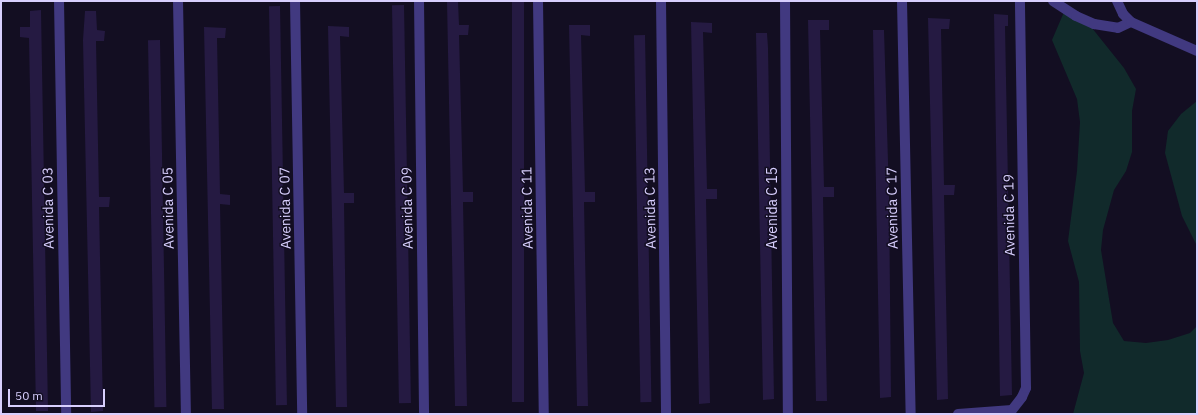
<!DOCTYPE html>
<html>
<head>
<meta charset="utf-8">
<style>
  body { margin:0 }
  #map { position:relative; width:1198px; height:415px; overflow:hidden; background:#130e22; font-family:"IBM Plex Sans",sans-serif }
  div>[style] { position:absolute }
  .green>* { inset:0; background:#112a2b }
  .building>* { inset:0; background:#251a42; transform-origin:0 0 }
  .minor>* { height:10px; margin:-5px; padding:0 5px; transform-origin:5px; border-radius:5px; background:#413980 }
  .tertiary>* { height:10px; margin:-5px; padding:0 5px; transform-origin:5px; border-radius:5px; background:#413980 }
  span { translate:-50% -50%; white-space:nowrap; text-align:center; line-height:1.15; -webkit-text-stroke:3px #130e22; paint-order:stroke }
  .street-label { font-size:14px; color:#d8cffe }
  .frame { position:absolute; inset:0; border:2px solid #d8cffe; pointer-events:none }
  .scale { position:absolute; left:8px; top:389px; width:97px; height:18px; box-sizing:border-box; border:2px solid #d8cffe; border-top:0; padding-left:5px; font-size:12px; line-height:14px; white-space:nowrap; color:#d8cffe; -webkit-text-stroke:3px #130e22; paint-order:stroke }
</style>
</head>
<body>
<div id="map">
  <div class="green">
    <div style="clip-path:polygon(1064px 12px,1084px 18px,1124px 68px,1136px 89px,1132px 111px,1132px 152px,1126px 171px,1114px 190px,1103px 230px,1101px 250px,1113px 323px,1124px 341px,1146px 343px,1168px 340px,1190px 333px,1197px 326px,1197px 414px,1073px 414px,1084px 373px,1080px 351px,1079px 282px,1068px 241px,1077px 171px,1080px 122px,1077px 99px,1052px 40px)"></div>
    <div style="clip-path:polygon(1197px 101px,1197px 246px,1182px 216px,1165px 153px,1168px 131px,1181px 114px)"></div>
  </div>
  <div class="building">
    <div style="clip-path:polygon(447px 1px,458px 1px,459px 25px,469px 25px,468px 35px,459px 35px,463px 192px,473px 192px,473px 202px,463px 202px,467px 406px,455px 406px)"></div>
    <div style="left:512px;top:1px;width:12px;height:401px"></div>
    <div style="left:404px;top:5px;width:398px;height:12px;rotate:89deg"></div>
    <div style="left:280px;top:6px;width:399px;height:11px;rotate:89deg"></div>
    <div style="clip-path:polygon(41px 10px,48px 411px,36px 411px,29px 38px,20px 37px,20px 27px,30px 27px,30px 11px)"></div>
    <div style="clip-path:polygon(85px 11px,96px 11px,97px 30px,105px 31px,104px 41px,96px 41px,99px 197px,110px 197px,109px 207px,99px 207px,103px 411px,91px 412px,83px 40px)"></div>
    <div style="clip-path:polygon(994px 14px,1008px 15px,1008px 26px,1005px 26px,1012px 395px,1000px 396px)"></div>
    <div style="clip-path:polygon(928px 18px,950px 19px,949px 29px,941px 29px,944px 185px,955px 185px,954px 195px,944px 195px,948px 399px,937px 400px)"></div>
    <div style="clip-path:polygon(808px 20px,829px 20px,829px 30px,820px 30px,824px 187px,834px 187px,834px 197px,823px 197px,827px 401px,816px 401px)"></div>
    <div style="clip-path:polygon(691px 22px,712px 23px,712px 33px,703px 32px,707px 189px,717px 189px,717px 199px,706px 199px,710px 403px,699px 404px)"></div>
    <div style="clip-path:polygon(569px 25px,590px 25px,590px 36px,581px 35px,585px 192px,595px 192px,595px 202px,584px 202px,588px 406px,577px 406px)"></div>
    <div style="clip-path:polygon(328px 26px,349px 27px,349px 37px,340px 36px,344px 193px,354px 193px,354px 203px,344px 203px,347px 407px,336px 407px)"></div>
    <div style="clip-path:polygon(204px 27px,226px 28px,225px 38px,217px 38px,220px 194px,230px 195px,230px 205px,220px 204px,224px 409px,212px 409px)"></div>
    <div style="clip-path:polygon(873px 30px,884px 30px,889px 195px,891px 397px,880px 398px)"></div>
    <div style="clip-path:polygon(756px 33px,767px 33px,768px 48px,774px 399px,763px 400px)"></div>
    <div style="left:645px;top:35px;width:367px;height:11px;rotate:89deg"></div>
    <div style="left:160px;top:40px;width:367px;height:12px;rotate:89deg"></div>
  </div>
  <div class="minor">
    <div style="left:59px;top:1px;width:413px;rotate:89deg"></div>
    <div style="left:178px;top:1px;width:413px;rotate:88.9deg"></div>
    <div style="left:295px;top:1px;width:413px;rotate:89deg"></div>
    <div style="left:419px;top:1px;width:413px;rotate:89.3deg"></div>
    <div style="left:661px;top:1px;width:413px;rotate:89.3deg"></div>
    <div style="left:785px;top:1px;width:413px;rotate:89.6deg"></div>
    <div style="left:902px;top:1px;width:413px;rotate:88.8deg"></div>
    <div style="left:1053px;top:1px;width:27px;rotate:33deg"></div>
    <div style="left:1076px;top:16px;width:20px;rotate:24deg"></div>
    <div style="left:1094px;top:24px;width:24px;rotate:9deg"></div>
    <div style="left:1118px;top:28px;width:14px;rotate:-25deg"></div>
    <div style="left:1117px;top:1px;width:14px;rotate:65deg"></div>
    <div style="left:1123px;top:14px;width:11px;rotate:45deg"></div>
    <div style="left:1131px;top:22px;width:72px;rotate:23.7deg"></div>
    <div style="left:958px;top:414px;width:54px;rotate:-4.2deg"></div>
    <div style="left:1012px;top:410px;width:16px;rotate:-52deg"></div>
    <div style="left:1022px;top:397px;width:10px;rotate:-66deg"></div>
    <div style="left:1026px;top:388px;width:387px;rotate:-90.9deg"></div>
  </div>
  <div class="tertiary">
    <div style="left:538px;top:1px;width:413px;rotate:89.2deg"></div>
  </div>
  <div class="street-label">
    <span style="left:48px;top:208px;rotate:-91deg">Avenida C 03</span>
    <span style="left:168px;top:208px;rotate:-91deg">Avenida C 05</span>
    <span style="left:285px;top:208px;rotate:-91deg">Avenida C 07</span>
    <span style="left:407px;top:208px;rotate:-91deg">Avenida C 09</span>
    <span style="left:527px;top:208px;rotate:-91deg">Avenida C 11</span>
    <span style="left:650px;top:208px;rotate:-91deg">Avenida C 13</span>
    <span style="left:772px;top:208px;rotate:-90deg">Avenida C 15</span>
    <span style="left:892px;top:208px;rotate:-91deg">Avenida C 17</span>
    <span style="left:1009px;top:215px;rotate:-91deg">Avenida C 19</span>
  </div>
  <div class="frame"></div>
  <div class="scale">50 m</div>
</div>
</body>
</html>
